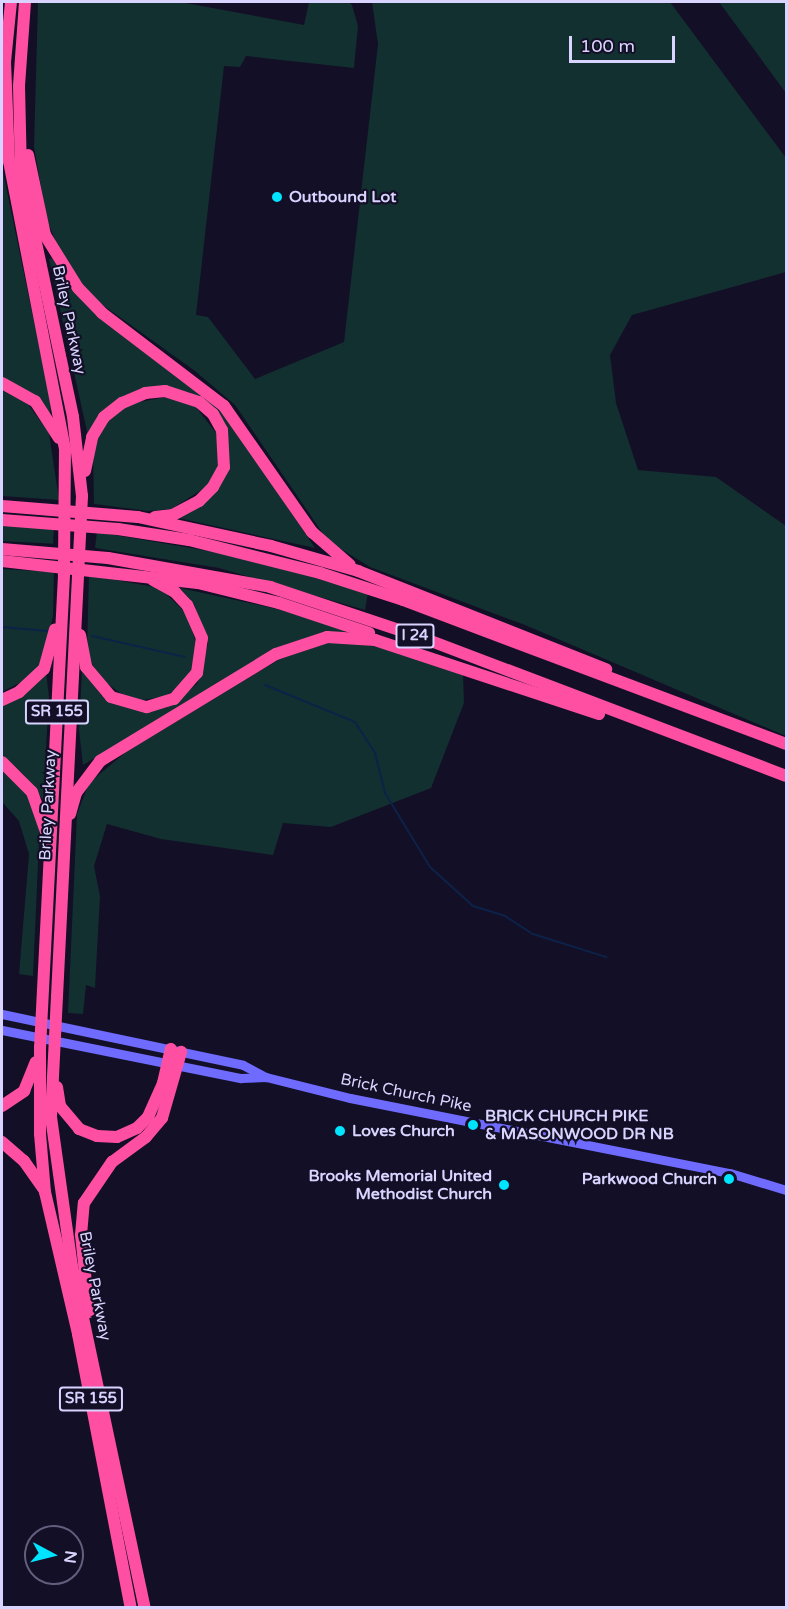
<!DOCTYPE html>
<html>
<head>
<meta charset="utf-8">
<style>
  body { margin:0 }
  #map { position:relative; width:788px; height:1609px; overflow:hidden; background:#130f26; font-family:"Varela Round",sans-serif }
  div>[style] { position:absolute }
  .green>* { inset:0; background:#12302f; transform-origin:0 0 }
  .stream>* { height:2px; margin:-1px; padding:0 1px; transform-origin:1px; border-radius:1px; background:#0c2248 }
  .secondary>* { height:9px; margin:-4.5px; padding:0 4.5px; transform-origin:4.5px; border-radius:4.5px; background:#6f6bff }
  .highway>* { height:12px; margin:-6px; padding:0 6px; transform-origin:6px; border-radius:6px; background:#ff4fa3 }
  .dots>* { width:16px; height:16px; translate:-50% -50%; box-sizing:border-box; border:3px solid #130f26; border-radius:50% }
  span { translate:-50% -50%; white-space:nowrap; text-align:center; line-height:1.15; -webkit-text-stroke:4.5px #130f26; paint-order:stroke }
  .shield-label span { padding:2px 4px; background:#130f26; border:2px solid; border-radius:4px; -webkit-text-stroke-width:0 }
  .shield-label { font-size:15px; color:#d9d4ff; font-weight:700 }
  .poi-label { font-size:16px; color:#d9d4ff; font-weight:700 }
  .left { translate:0 -50%; text-align:left }
  .right { translate:-100% -50%; text-align:right }
  .street-label { font-size:16px; color:#d9d4ff }
  .frame { position:absolute; inset:0; border:3px solid #d9d4ff; pointer-events:none }
  .north { position:absolute; left:24px; top:1525px; width:60px; height:60px; box-sizing:border-box; background:#130f26; border:2px solid #625e7d; border-radius:50%; rotate:97deg; font-size:16px; font-weight:700; line-height:24px; text-align:center; color:#d9d4ff }
  .north::after { content:''; display:block; margin:auto; width:21px; height:27px; background:#00e5ff; clip-path:polygon(50% 0,100% 100%,50% 72%,0 100%) }
  .scale { position:absolute; left:569px; top:36px; width:106px; height:27px; box-sizing:border-box; border:3px solid #d9d4ff; border-top:0; padding-left:8px; font-size:18px; line-height:21px; white-space:nowrap; color:#d9d4ff; -webkit-text-stroke:4px #130f26; paint-order:stroke }
</style>
</head>
<body>
<div id="map">
  <div class="green">
    <div style="clip-path:polygon(38px 2px,180px 2px,304px 25px,309px 2px,349px 2px,352px 5px,358px 26px,354px 68px,246px 56px,240px 67px,224px 66px,196px 315px,208px 317px,255px 379px,344px 342px,378px 44px,372px 2px,670px 2px,786px 158px,786px 272px,632px 315px,610px 355px,616px 403px,638px 470px,716px 477px,786px 526px,786px 736px,525px 625px,370px 567px,328px 541px,235px 405px,195px 371px,100px 303px,77px 278px,58px 247px,47px 220px,34px 147px)"></div>
    <div style="clip-path:polygon(719px 2px,786px 2px,786px 93px)"></div>
    <div style="clip-path:polygon(2px 167px,51px 404px,50px 413px,32px 393px,2px 379px)"></div>
    <div style="clip-path:polygon(52px 258px,81px 298px,224px 412px,315px 548px,178px 518px,197px 508px,229px 459px,226px 430px,202px 399px,189px 392px,145px 389px,88px 436px,49px 259px)"></div>
    <div style="clip-path:polygon(2px 390px,28px 404px,49px 433px,59px 500px,2px 496px)"></div>
    <div style="clip-path:polygon(166px 397px,196px 407px,216px 433px,220px 449px,217px 470px,208px 486px,171px 509px,148px 511px,94px 504px,93px 455px,102px 426px,128px 404px)"></div>
    <div style="left:2px;top:525px;width:52px;height:16px;rotate:3deg"></div>
    <div style="clip-path:polygon(97px 532px,238px 556px,368px 593px,365px 610px,219px 568px,95px 548px)"></div>
    <div style="clip-path:polygon(2px 569px,54px 572px,53px 615px,44px 660px,31px 677px,2px 692px)"></div>
    <div style="clip-path:polygon(89px 575px,160px 588px,186px 613px,196px 642px,194px 667px,176px 690px,162px 697px,142px 700px,127px 698px,105px 682px,89px 660px,87px 650px)"></div>
    <div style="clip-path:polygon(180px 588px,277px 609px,352px 631px,315px 635px,280px 647px,83px 765px,79px 730px,82px 670px,102px 696px,135px 710px,166px 708px,197px 684px,208px 644px,194px 604px)"></div>
    <div style="clip-path:polygon(333px 641px,380px 647px,463px 674px,464px 703px,431px 788px,331px 827px,283px 823px,273px 855px,161px 839px,107px 824px,94px 866px,100px 896px,95px 988px,86px 985px,83px 1014px,68px 1013px,77px 814px,89px 783px,126px 752px,280px 659px)"></div>
    <div style="clip-path:polygon(46px 672px,49px 697px,43px 800px,24px 775px,2px 754px,2px 704px)"></div>
    <div style="clip-path:polygon(2px 765px,27px 790px,40px 819px,33px 976px,19px 974px,29px 854px,19px 821px,2px 802px)"></div>
  </div>
  <div class="stream">
    <div style="left:2px;top:627px;width:45px;rotate:5.1deg"></div>
    <div style="left:92px;top:636px;width:95px;rotate:12.7deg"></div>
    <div style="left:265px;top:685px;width:97px;rotate:22.3deg"></div>
    <div style="left:355px;top:722px;width:37px;rotate:57deg"></div>
    <div style="left:375px;top:753px;width:41px;rotate:76deg"></div>
    <div style="left:385px;top:793px;width:87px;rotate:58.7deg"></div>
    <div style="left:430px;top:867px;width:58px;rotate:42.2deg"></div>
    <div style="left:473px;top:906px;width:34px;rotate:17deg"></div>
    <div style="left:505px;top:916px;width:33px;rotate:33deg"></div>
    <div style="left:533px;top:934px;width:77px;rotate:17.5deg"></div>
  </div>
  <div class="secondary">
    <div style="left:2px;top:1014px;width:246px;rotate:11.9deg"></div>
    <div style="left:243px;top:1065px;width:26px;rotate:28deg"></div>
    <div style="left:266px;top:1077px;width:87px;rotate:14deg"></div>
    <div style="left:350px;top:1098px;width:387px;rotate:11.2deg"></div>
    <div style="left:730px;top:1173px;width:59px;rotate:16.9deg"></div>
    <div style="left:2px;top:1030px;width:244px;rotate:11.4deg"></div>
    <div style="left:241px;top:1078px;width:25px;rotate:-2deg"></div>
  </div>
  <div class="highway">
    <div style="left:11px;top:2px;width:60px;rotate:95.7deg"></div>
    <div style="left:5px;top:62px;width:99px;rotate:87.7deg"></div>
    <div style="left:9px;top:161px;width:293px;rotate:79deg"></div>
    <div style="left:65px;top:449px;width:126px;rotate:90.5deg"></div>
    <div style="left:64px;top:575px;width:473px;rotate:92.9deg"></div>
    <div style="left:40px;top:1047px;width:87px;rotate:90deg"></div>
    <div style="left:40px;top:1134px;width:58px;rotate:85.1deg"></div>
    <div style="left:45px;top:1192px;width:146px;rotate:76.9deg"></div>
    <div style="left:78px;top:1334px;width:279px;rotate:79.1deg"></div>
    <div style="left:25px;top:2px;width:84px;rotate:94.1deg"></div>
    <div style="left:19px;top:86px;width:86px;rotate:88.7deg"></div>
    <div style="left:21px;top:172px;width:250px;rotate:78deg"></div>
    <div style="left:73px;top:417px;width:80px;rotate:83.5deg"></div>
    <div style="left:82px;top:496px;width:622px;rotate:92.86deg"></div>
    <div style="left:51px;top:1117px;width:150px;rotate:82deg"></div>
    <div style="left:72px;top:1266px;width:350px;rotate:78deg"></div>
    <div style="left:28px;top:155px;width:82px;rotate:78deg"></div>
    <div style="left:45px;top:235px;width:62px;rotate:58.1deg"></div>
    <div style="left:78px;top:288px;width:35px;rotate:46deg"></div>
    <div style="left:102px;top:313px;width:153px;rotate:37.3deg"></div>
    <div style="left:224px;top:406px;width:154px;rotate:55.1deg"></div>
    <div style="left:312px;top:532px;width:50px;rotate:41deg"></div>
    <div style="left:2px;top:383px;width:38px;rotate:29deg"></div>
    <div style="left:35px;top:401px;width:44px;rotate:57deg"></div>
    <div style="left:85px;top:471px;width:35px;rotate:-78deg"></div>
    <div style="left:92px;top:437px;width:23px;rotate:-59deg"></div>
    <div style="left:104px;top:417px;width:23px;rotate:-38deg"></div>
    <div style="left:122px;top:403px;width:25px;rotate:-23deg"></div>
    <div style="left:145px;top:393px;width:20px;rotate:-6deg"></div>
    <div style="left:165px;top:391px;width:36px;rotate:18deg"></div>
    <div style="left:199px;top:402px;width:18px;rotate:41deg"></div>
    <div style="left:213px;top:414px;width:18px;rotate:61deg"></div>
    <div style="left:222px;top:430px;width:37px;rotate:87deg"></div>
    <div style="left:224px;top:467px;width:23px;rotate:119deg"></div>
    <div style="left:213px;top:487px;width:20px;rotate:135deg"></div>
    <div style="left:199px;top:501px;width:30px;rotate:152deg"></div>
    <div style="left:173px;top:515px;width:18px;rotate:174deg"></div>
    <div style="left:2px;top:506px;width:136px;rotate:4.6deg"></div>
    <div style="left:138px;top:517px;width:136px;rotate:12.3deg"></div>
    <div style="left:271px;top:546px;width:91px;rotate:16deg"></div>
    <div style="left:358px;top:571px;width:267px;rotate:21.6deg"></div>
    <div style="left:2px;top:520px;width:116px;rotate:4.4deg"></div>
    <div style="left:118px;top:529px;width:72px;rotate:8.8deg"></div>
    <div style="left:189px;top:540px;width:135px;rotate:14.1deg"></div>
    <div style="left:320px;top:573px;width:87px;rotate:18deg"></div>
    <div style="left:403px;top:600px;width:409px;rotate:20.6deg"></div>
    <div style="left:2px;top:549px;width:106px;rotate:4.9deg"></div>
    <div style="left:108px;top:558px;width:165px;rotate:10.1deg"></div>
    <div style="left:270px;top:587px;width:161px;rotate:18.4deg"></div>
    <div style="left:423px;top:638px;width:388px;rotate:20.8deg"></div>
    <div style="left:2px;top:561px;width:197px;rotate:6.4deg"></div>
    <div style="left:198px;top:583px;width:83px;rotate:13.9deg"></div>
    <div style="left:279px;top:603px;width:95px;rotate:18.4deg"></div>
    <div style="left:80px;top:635px;width:33px;rotate:79deg"></div>
    <div style="left:86px;top:667px;width:39px;rotate:50deg"></div>
    <div style="left:111px;top:697px;width:37px;rotate:16deg"></div>
    <div style="left:147px;top:707px;width:28px;rotate:-17deg"></div>
    <div style="left:174px;top:699px;width:35px;rotate:-49deg"></div>
    <div style="left:197px;top:673px;width:35px;rotate:-82deg"></div>
    <div style="left:202px;top:638px;width:36px;rotate:-114deg"></div>
    <div style="left:187px;top:605px;width:18px;rotate:-133deg"></div>
    <div style="left:175px;top:592px;width:25px;rotate:-151deg"></div>
    <div style="left:2px;top:700px;width:19px;rotate:-25deg"></div>
    <div style="left:19px;top:692px;width:34px;rotate:-43deg"></div>
    <div style="left:44px;top:669px;width:41px;rotate:-74.6deg"></div>
    <div style="left:2px;top:762px;width:42px;rotate:45deg"></div>
    <div style="left:32px;top:792px;width:42px;rotate:70.7deg"></div>
    <div style="left:70px;top:814px;width:22px;rotate:-74deg"></div>
    <div style="left:76px;top:793px;width:40px;rotate:-53deg"></div>
    <div style="left:100px;top:761px;width:206px;rotate:-31.3deg"></div>
    <div style="left:276px;top:654px;width:54px;rotate:-18.4deg"></div>
    <div style="left:327px;top:637px;width:48px;rotate:3.6deg"></div>
    <div style="left:375px;top:640px;width:236px;rotate:18.3deg"></div>
    <div style="left:57px;top:1087px;width:19px;rotate:81deg"></div>
    <div style="left:60px;top:1106px;width:30px;rotate:50deg"></div>
    <div style="left:79px;top:1129px;width:19px;rotate:21deg"></div>
    <div style="left:97px;top:1136px;width:20px;rotate:3deg"></div>
    <div style="left:117px;top:1137px;width:22px;rotate:-24deg"></div>
    <div style="left:137px;top:1128px;width:16px;rotate:-45deg"></div>
    <div style="left:148px;top:1117px;width:37px;rotate:-66deg"></div>
    <div style="left:163px;top:1083px;width:35px;rotate:-77deg"></div>
    <div style="left:2px;top:1106px;width:27px;rotate:-34deg"></div>
    <div style="left:24px;top:1091px;width:31px;rotate:-68deg"></div>
    <div style="left:2px;top:1142px;width:29px;rotate:41deg"></div>
    <div style="left:24px;top:1161px;width:35px;rotate:55deg"></div>
    <div style="left:89px;top:1312px;width:77px;rotate:-95.9deg"></div>
    <div style="left:81px;top:1235px;width:32px;rotate:-85deg"></div>
    <div style="left:84px;top:1203px;width:50px;rotate:-55.7deg"></div>
    <div style="left:112px;top:1162px;width:42px;rotate:-36.3deg"></div>
    <div style="left:146px;top:1137px;width:25px;rotate:-50deg"></div>
    <div style="left:162px;top:1118px;width:69px;rotate:-73.9deg"></div>
  </div>
  <div class="dots">
    <div style="left:277px;top:197px;background:#00e5ff"></div>
    <div style="left:473px;top:1125px;background:#00e5ff"></div>
    <div style="left:340px;top:1131px;background:#00e5ff"></div>
    <div style="left:729px;top:1179px;background:#00e5ff"></div>
    <div style="left:504px;top:1185px;background:#00e5ff"></div>
  </div>
  <div class="shield-label">
    <span style="left:415px;top:636px">I 24</span>
    <span style="left:57px;top:712px">SR 155</span>
    <span style="left:91px;top:1399px">SR 155</span>
  </div>
  <div class="poi-label">
    <span class="left" style="left:289px;top:197px">Outbound Lot</span>
    <span class="left" style="left:485px;top:1125px">BRICK CHURCH PIKE<br>&amp; MASONWOOD DR NB</span>
    <span class="left" style="left:352px;top:1131px">Loves Church</span>
    <span class="right" style="left:492px;top:1185px">Brooks Memorial United<br>Methodist Church</span>
    <span class="right" style="left:717px;top:1179px">Parkwood Church</span>
  </div>
  <div class="street-label">
    <span style="left:69px;top:320px;rotate:78deg">Briley Parkway</span>
    <span style="left:48px;top:805px;rotate:-87deg">Briley Parkway</span>
    <span style="left:406px;top:1093px;rotate:12deg">Brick Church Pike</span>
    <span style="left:95px;top:1286px;rotate:79deg">Briley Parkway</span>
  </div>
  <div class="frame"></div>
  <div class="north">N</div>
  <div class="scale">100 m</div>
</div>
</body>
</html>
